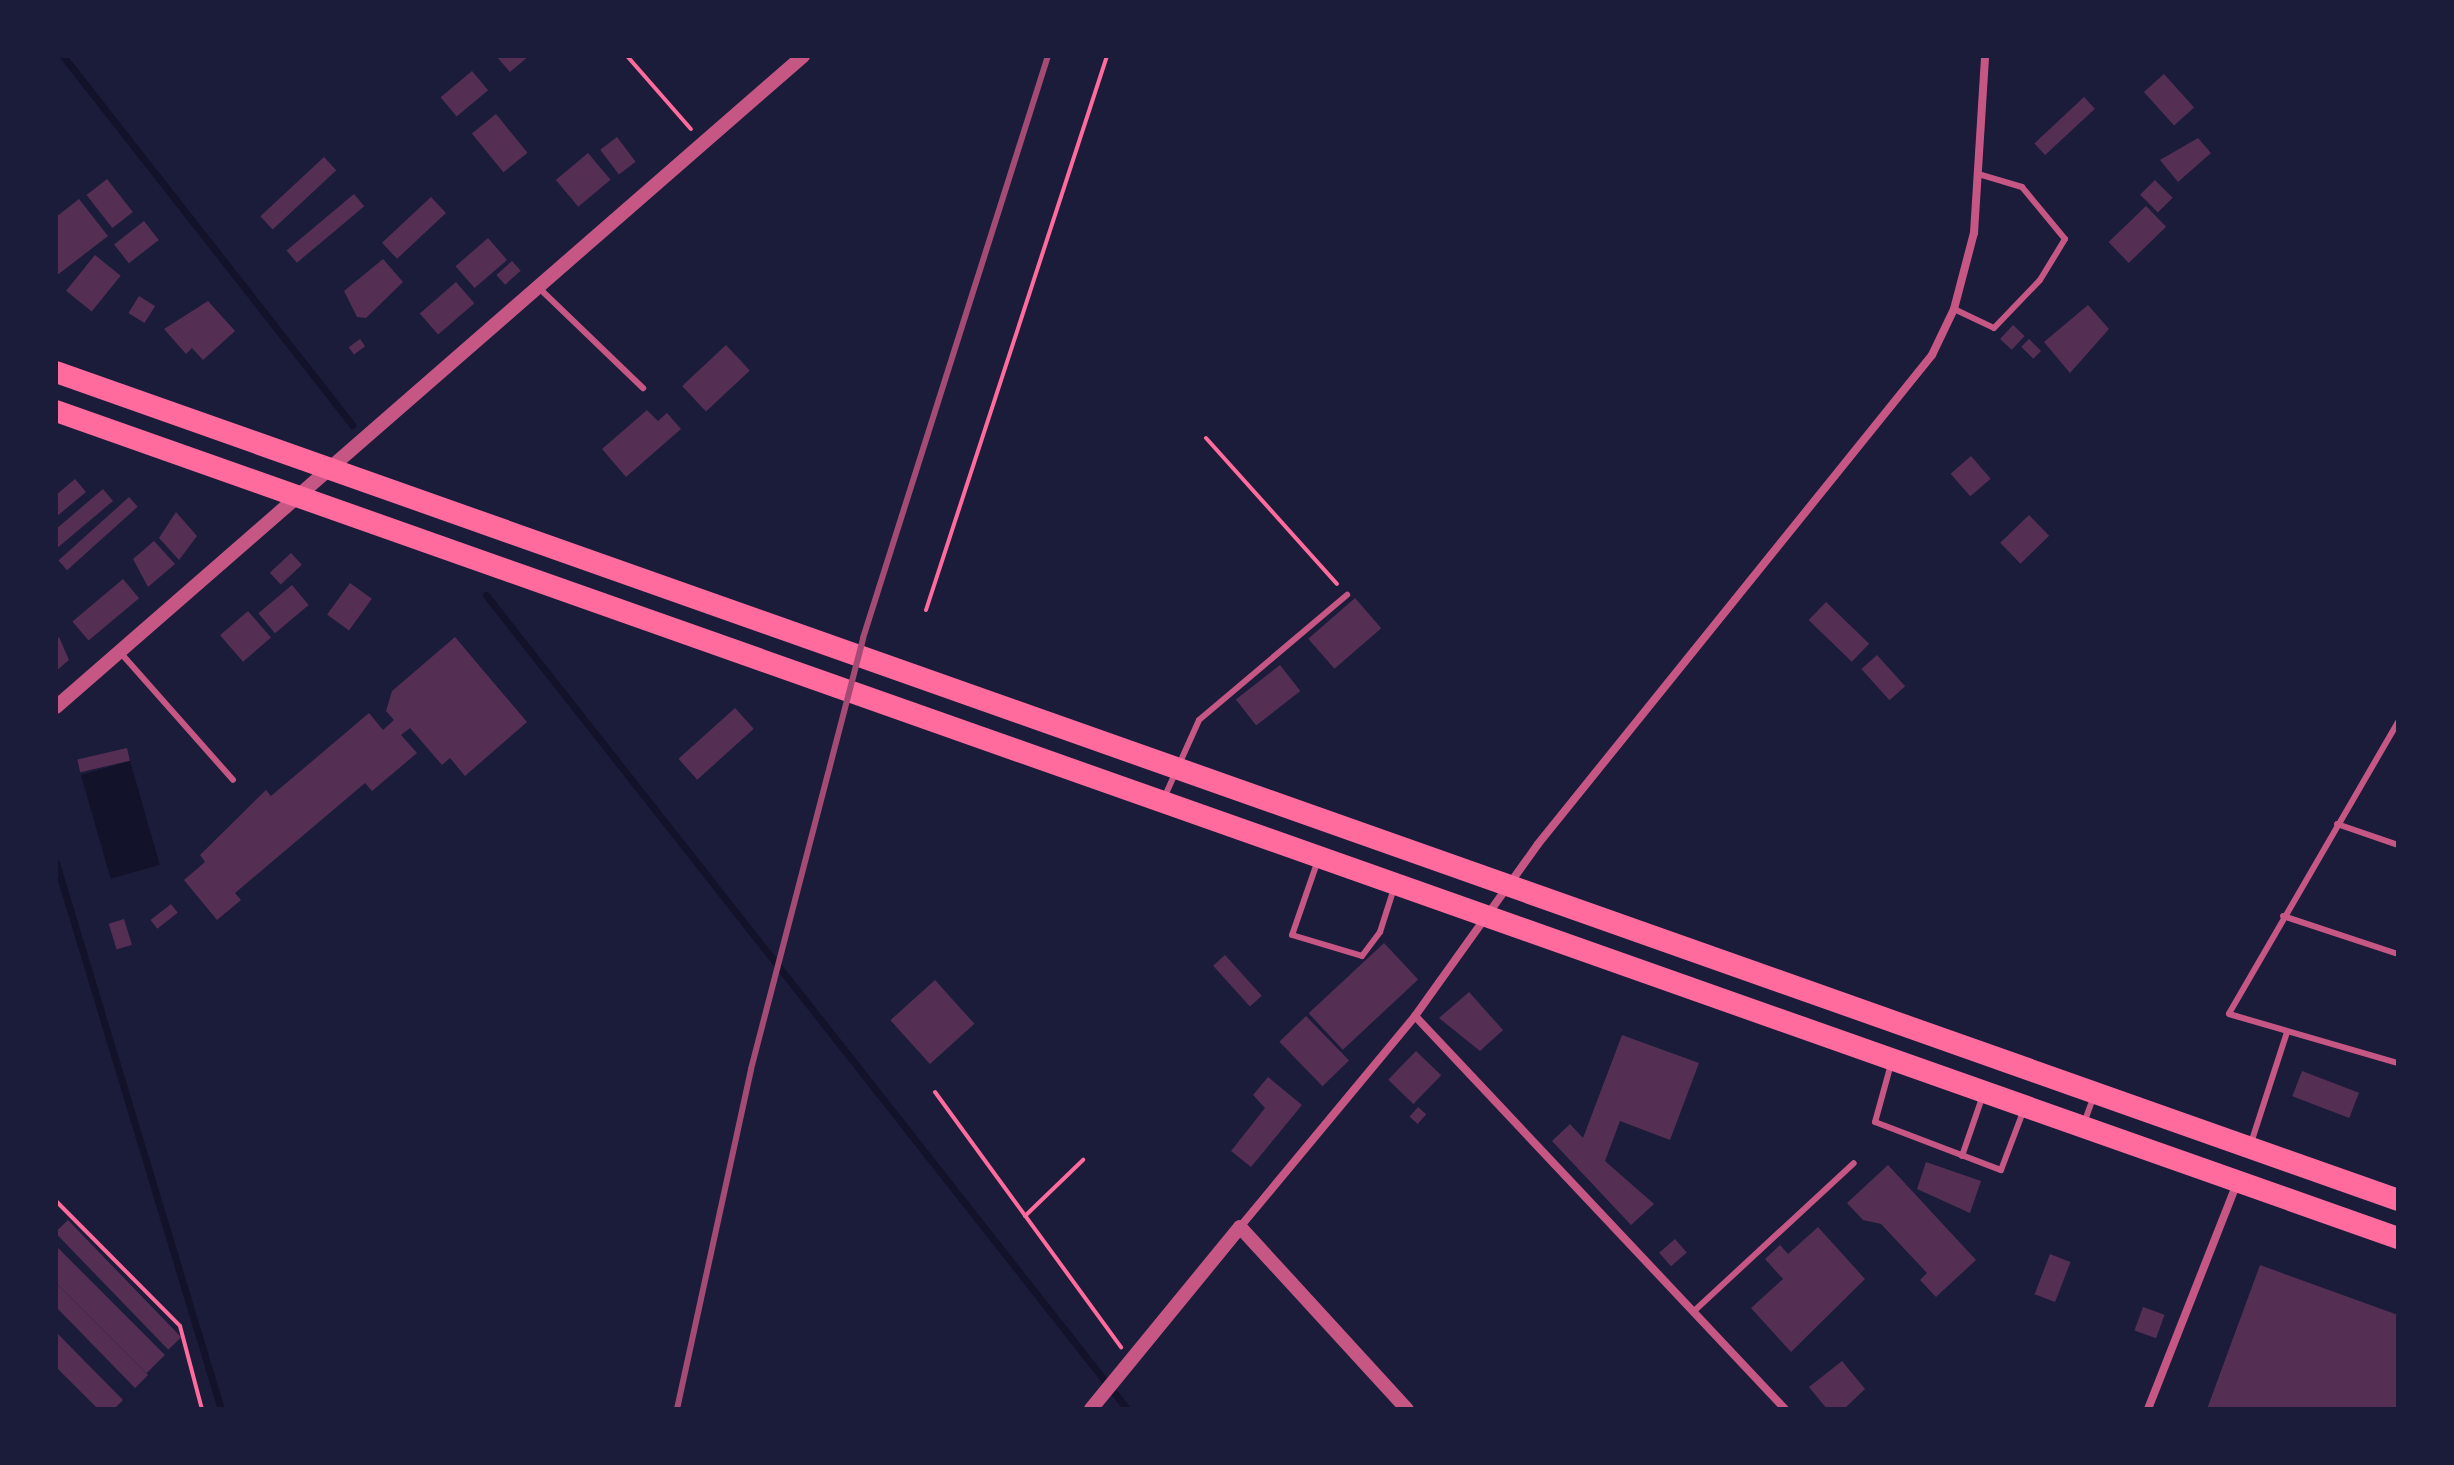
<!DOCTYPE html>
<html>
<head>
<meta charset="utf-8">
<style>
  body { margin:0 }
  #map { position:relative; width:2454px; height:1465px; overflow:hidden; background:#1b1b3a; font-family:Quicksand,sans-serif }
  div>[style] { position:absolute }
  .water>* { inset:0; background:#12122b; transform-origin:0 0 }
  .stream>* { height:7px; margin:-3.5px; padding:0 3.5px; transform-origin:3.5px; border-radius:3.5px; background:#12122b }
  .building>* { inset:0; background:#542f53; transform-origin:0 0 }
  .path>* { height:4px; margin:-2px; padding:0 2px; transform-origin:2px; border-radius:2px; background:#ff6b9d }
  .service>* { height:6px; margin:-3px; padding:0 3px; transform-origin:3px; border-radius:3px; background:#c65784 }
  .minor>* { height:8px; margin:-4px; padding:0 4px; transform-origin:4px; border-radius:4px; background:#c65784 }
  .tertiary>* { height:14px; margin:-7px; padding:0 7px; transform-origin:7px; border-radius:7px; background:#c65784 }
  .trunk>* { height:22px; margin:-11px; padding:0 11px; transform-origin:11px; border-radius:11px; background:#ff6b9d }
  .rail>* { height:6px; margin:-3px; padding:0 3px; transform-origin:3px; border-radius:3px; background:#a44b75 }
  span { translate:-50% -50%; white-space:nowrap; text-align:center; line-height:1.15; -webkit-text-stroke:6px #1b1b3a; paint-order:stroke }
  .frame { position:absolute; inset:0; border:58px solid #1b1b3a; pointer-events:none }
</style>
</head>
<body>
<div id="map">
  <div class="water">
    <div style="left:130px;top:761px;width:108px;height:51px;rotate:74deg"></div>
  </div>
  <div class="stream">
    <div style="left:63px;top:56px;width:469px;rotate:51.9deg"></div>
    <div style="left:486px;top:595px;width:1036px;rotate:51.78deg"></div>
    <div style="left:56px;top:863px;width:570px;rotate:73.19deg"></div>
  </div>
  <div class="building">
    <div style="clip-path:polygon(496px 56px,529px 56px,510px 72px)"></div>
    <div style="left:472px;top:71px;width:25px;height:41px;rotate:50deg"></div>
    <div style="left:2164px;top:74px;width:45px;height:27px;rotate:48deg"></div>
    <div style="left:2084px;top:97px;width:16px;height:68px;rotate:47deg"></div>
    <div style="left:496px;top:114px;width:50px;height:31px;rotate:51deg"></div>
    <div style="left:617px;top:137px;width:31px;height:21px;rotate:53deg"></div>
    <div style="clip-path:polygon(2198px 138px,2211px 153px,2178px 182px,2160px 160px)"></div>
    <div style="left:588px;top:153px;width:35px;height:42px;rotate:50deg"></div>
    <div style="left:324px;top:157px;width:18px;height:87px;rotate:47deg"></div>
    <div style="left:107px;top:179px;width:42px;height:26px;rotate:52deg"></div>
    <div style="left:2155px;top:180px;width:25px;height:21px;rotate:45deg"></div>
    <div style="left:354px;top:194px;width:16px;height:88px;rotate:50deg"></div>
    <div style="left:431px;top:197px;width:22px;height:67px;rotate:47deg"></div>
    <div style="clip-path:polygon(79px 199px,108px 236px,56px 276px,56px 217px)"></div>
    <div style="left:2146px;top:206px;width:29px;height:52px;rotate:46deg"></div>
    <div style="left:144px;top:221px;width:24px;height:38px;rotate:52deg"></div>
    <div style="left:488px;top:238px;width:29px;height:43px;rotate:49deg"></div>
    <div style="left:95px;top:255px;width:33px;height:46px;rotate:39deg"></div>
    <div style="clip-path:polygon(383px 259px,403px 282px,366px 318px,357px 317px,344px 291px)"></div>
    <div style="left:512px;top:261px;width:13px;height:21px;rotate:48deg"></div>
    <div style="left:456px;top:282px;width:28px;height:48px;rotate:49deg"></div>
    <div style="left:139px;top:296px;width:19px;height:20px;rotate:32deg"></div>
    <div style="clip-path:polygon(208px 301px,235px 331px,203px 360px,192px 348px,186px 354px,164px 329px)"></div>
    <div style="clip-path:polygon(2088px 305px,2109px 329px,2070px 373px,2044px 342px)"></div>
    <div style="left:2013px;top:325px;width:16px;height:19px;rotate:43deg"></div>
    <div style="left:360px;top:339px;width:9px;height:14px;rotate:54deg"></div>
    <div style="left:2029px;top:339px;width:17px;height:11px;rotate:45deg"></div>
    <div style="left:726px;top:345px;width:35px;height:60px;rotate:47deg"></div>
    <div style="clip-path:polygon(647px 410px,658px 421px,667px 413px,681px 429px,626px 477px,602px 449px)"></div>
    <div style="left:1971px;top:456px;width:30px;height:27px;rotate:49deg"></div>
    <div style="clip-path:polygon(75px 479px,86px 492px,56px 517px,56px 495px)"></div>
    <div style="clip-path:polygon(103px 489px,113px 501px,56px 549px,56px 529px)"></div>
    <div style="left:129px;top:497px;width:13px;height:95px;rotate:48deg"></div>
    <div style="clip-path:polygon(176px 512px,197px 536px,179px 560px,159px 538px)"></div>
    <div style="left:2029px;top:515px;width:29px;height:40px;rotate:46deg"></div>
    <div style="clip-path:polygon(154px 541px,175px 564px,148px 587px,133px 559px)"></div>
    <div style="left:291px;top:553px;width:16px;height:29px;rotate:47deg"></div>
    <div style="left:123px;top:579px;width:25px;height:66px;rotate:50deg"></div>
    <div style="left:350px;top:583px;width:27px;height:39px;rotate:36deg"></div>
    <div style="left:292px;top:585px;width:26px;height:44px;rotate:50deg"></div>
    <div style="left:1355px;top:598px;width:40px;height:62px;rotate:49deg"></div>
    <div style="left:1826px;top:602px;width:60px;height:25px;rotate:44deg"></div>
    <div style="left:248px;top:611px;width:35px;height:37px;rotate:49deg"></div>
    <div style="clip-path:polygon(59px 637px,69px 660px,56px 671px,56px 639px)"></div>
    <div style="clip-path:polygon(455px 637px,527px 722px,465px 776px,450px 758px,442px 765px,410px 728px,401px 735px,417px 753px,372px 791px,365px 783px,235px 893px,241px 900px,217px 920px,184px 880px,205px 862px,200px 855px,266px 790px,271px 796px,369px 713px,383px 730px,394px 720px,386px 711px,392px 691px)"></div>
    <div style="left:1877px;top:655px;width:42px;height:21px;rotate:48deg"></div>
    <div style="left:1280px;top:665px;width:33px;height:56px;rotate:52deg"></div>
    <div style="left:735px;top:708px;width:28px;height:76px;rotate:48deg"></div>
    <div style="left:127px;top:748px;width:13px;height:51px;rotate:77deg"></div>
    <div style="left:171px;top:904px;width:11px;height:26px;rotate:52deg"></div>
    <div style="left:124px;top:919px;width:27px;height:16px;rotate:73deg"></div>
    <div style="left:1384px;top:943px;width:50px;height:103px;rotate:47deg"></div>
    <div style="left:1225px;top:955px;width:55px;height:16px;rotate:48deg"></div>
    <div style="left:935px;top:980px;width:59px;height:60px;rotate:48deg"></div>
    <div style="clip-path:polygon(1469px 992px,1503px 1030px,1480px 1051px,1439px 1018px)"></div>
    <div style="left:1306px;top:1016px;width:62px;height:37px;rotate:46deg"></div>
    <div style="clip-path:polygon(1622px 1035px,1699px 1063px,1670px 1140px,1620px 1121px,1605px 1161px,1654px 1204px,1631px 1225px,1552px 1141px,1570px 1124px,1583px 1138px)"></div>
    <div style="left:1416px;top:1051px;width:35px;height:40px;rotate:44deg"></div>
    <div style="left:2302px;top:1071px;width:61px;height:27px;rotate:21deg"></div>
    <div style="clip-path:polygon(1268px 1077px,1302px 1105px,1251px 1167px,1231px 1151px,1265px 1108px,1253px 1095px)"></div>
    <div style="left:1418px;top:1107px;width:11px;height:13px;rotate:41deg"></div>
    <div style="clip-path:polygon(1926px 1162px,1981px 1181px,1970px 1213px,1917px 1189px)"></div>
    <div style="clip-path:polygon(1888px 1165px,1976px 1260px,1936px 1297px,1920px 1280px,1927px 1273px,1881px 1224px,1863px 1220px,1847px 1203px)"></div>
    <div style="left:68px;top:1220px;width:163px;height:18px;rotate:46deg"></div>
    <div style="clip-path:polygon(1818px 1227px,1865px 1279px,1791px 1352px,1751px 1308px,1783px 1279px,1765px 1259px,1780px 1245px,1788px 1254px)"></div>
    <div style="left:1675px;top:1239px;width:18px;height:21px;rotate:49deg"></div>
    <div style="left:56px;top:1246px;width:154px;height:26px;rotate:45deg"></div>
    <div style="left:2050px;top:1254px;width:22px;height:43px;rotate:21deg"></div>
    <div style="clip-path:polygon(2260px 1265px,2398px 1315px,2398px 1409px,2207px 1409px)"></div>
    <div style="clip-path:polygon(56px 1283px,148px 1375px,135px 1388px,56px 1307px)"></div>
    <div style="left:2143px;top:1307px;width:23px;height:25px;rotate:20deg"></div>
    <div style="clip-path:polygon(56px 1332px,123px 1400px,114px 1409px,98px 1409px,56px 1367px)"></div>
    <div style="clip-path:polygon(1842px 1361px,1865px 1389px,1844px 1409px,1827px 1409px,1809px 1387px)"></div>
  </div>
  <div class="path">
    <div style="left:627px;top:56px;width:97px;rotate:48.8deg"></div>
    <div style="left:1206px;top:438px;width:196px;rotate:48.1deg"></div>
    <div style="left:926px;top:610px;width:583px;rotate:-71.91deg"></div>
    <div style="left:935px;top:1092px;width:316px;rotate:53.9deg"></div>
    <div style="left:56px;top:1201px;width:176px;rotate:45.2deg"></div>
    <div style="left:180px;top:1326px;width:86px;rotate:75.2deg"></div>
    <div style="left:1025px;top:1216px;width:81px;rotate:-44deg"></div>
  </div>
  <div class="service">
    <div style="left:538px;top:287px;width:146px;rotate:43.9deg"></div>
    <div style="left:1954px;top:309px;width:44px;rotate:25.4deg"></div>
    <div style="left:1994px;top:328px;width:66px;rotate:-46.2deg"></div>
    <div style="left:2040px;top:280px;width:48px;rotate:-58.6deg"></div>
    <div style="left:2065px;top:239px;width:67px;rotate:-129.6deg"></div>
    <div style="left:2022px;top:187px;width:46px;rotate:-163.5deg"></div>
    <div style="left:119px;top:651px;width:172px;rotate:48.5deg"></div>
    <div style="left:2398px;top:722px;width:337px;rotate:120.1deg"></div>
    <div style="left:2229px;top:1014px;width:176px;rotate:16.2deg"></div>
    <div style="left:1164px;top:798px;width:85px;rotate:-65.8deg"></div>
    <div style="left:1199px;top:720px;width:194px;rotate:-40.2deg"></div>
    <div style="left:2337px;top:824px;width:65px;rotate:19deg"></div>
    <div style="left:1318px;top:860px;width:79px;rotate:109.1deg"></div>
    <div style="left:1292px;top:935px;width:73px;rotate:16.7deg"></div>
    <div style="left:1362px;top:956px;width:30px;rotate:-53deg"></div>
    <div style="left:1380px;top:932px;width:46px;rotate:-72.3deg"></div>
    <div style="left:2283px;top:916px;width:121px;rotate:18.3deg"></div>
    <div style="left:1891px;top:1064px;width:60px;rotate:105.4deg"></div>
    <div style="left:1875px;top:1122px;width:135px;rotate:20.9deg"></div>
    <div style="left:2001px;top:1170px;width:65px;rotate:-69.3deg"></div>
    <div style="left:2084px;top:1123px;width:29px;rotate:-70deg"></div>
    <div style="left:2251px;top:1143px;width:117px;rotate:-72deg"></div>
    <div style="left:1962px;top:1156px;width:61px;rotate:-71deg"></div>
    <div style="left:1693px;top:1312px;width:219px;rotate:-42.8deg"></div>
  </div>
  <div class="minor">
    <div style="left:1415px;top:1016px;width:540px;rotate:46.73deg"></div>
    <div style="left:1240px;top:1227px;width:274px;rotate:-50.3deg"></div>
    <div style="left:1415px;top:1016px;width:211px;rotate:-54.4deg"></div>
    <div style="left:1538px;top:844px;width:628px;rotate:-51.14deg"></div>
    <div style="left:1932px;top:355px;width:51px;rotate:-64.4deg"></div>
    <div style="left:1954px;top:309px;width:79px;rotate:-75.3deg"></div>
    <div style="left:1974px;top:233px;width:177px;rotate:-86.4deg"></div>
    <div style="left:2148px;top:1409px;width:243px;rotate:-68.5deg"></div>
  </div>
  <div class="tertiary">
    <div style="left:56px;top:707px;width:991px;rotate:-41.07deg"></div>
    <div style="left:1091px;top:1409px;width:235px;rotate:-50.7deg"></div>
    <div style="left:1240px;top:1227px;width:247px;rotate:47.5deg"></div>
  </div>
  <div class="trunk">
    <div style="left:56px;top:372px;width:2484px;rotate:19.47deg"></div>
    <div style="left:56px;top:411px;width:2484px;rotate:19.45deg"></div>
  </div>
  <div class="rail">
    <div style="left:677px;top:1409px;width:348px;rotate:-77.7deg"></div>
    <div style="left:751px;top:1069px;width:445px;rotate:-75.4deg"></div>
    <div style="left:863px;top:638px;width:611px;rotate:-72.37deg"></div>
  </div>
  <div class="frame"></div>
</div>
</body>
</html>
